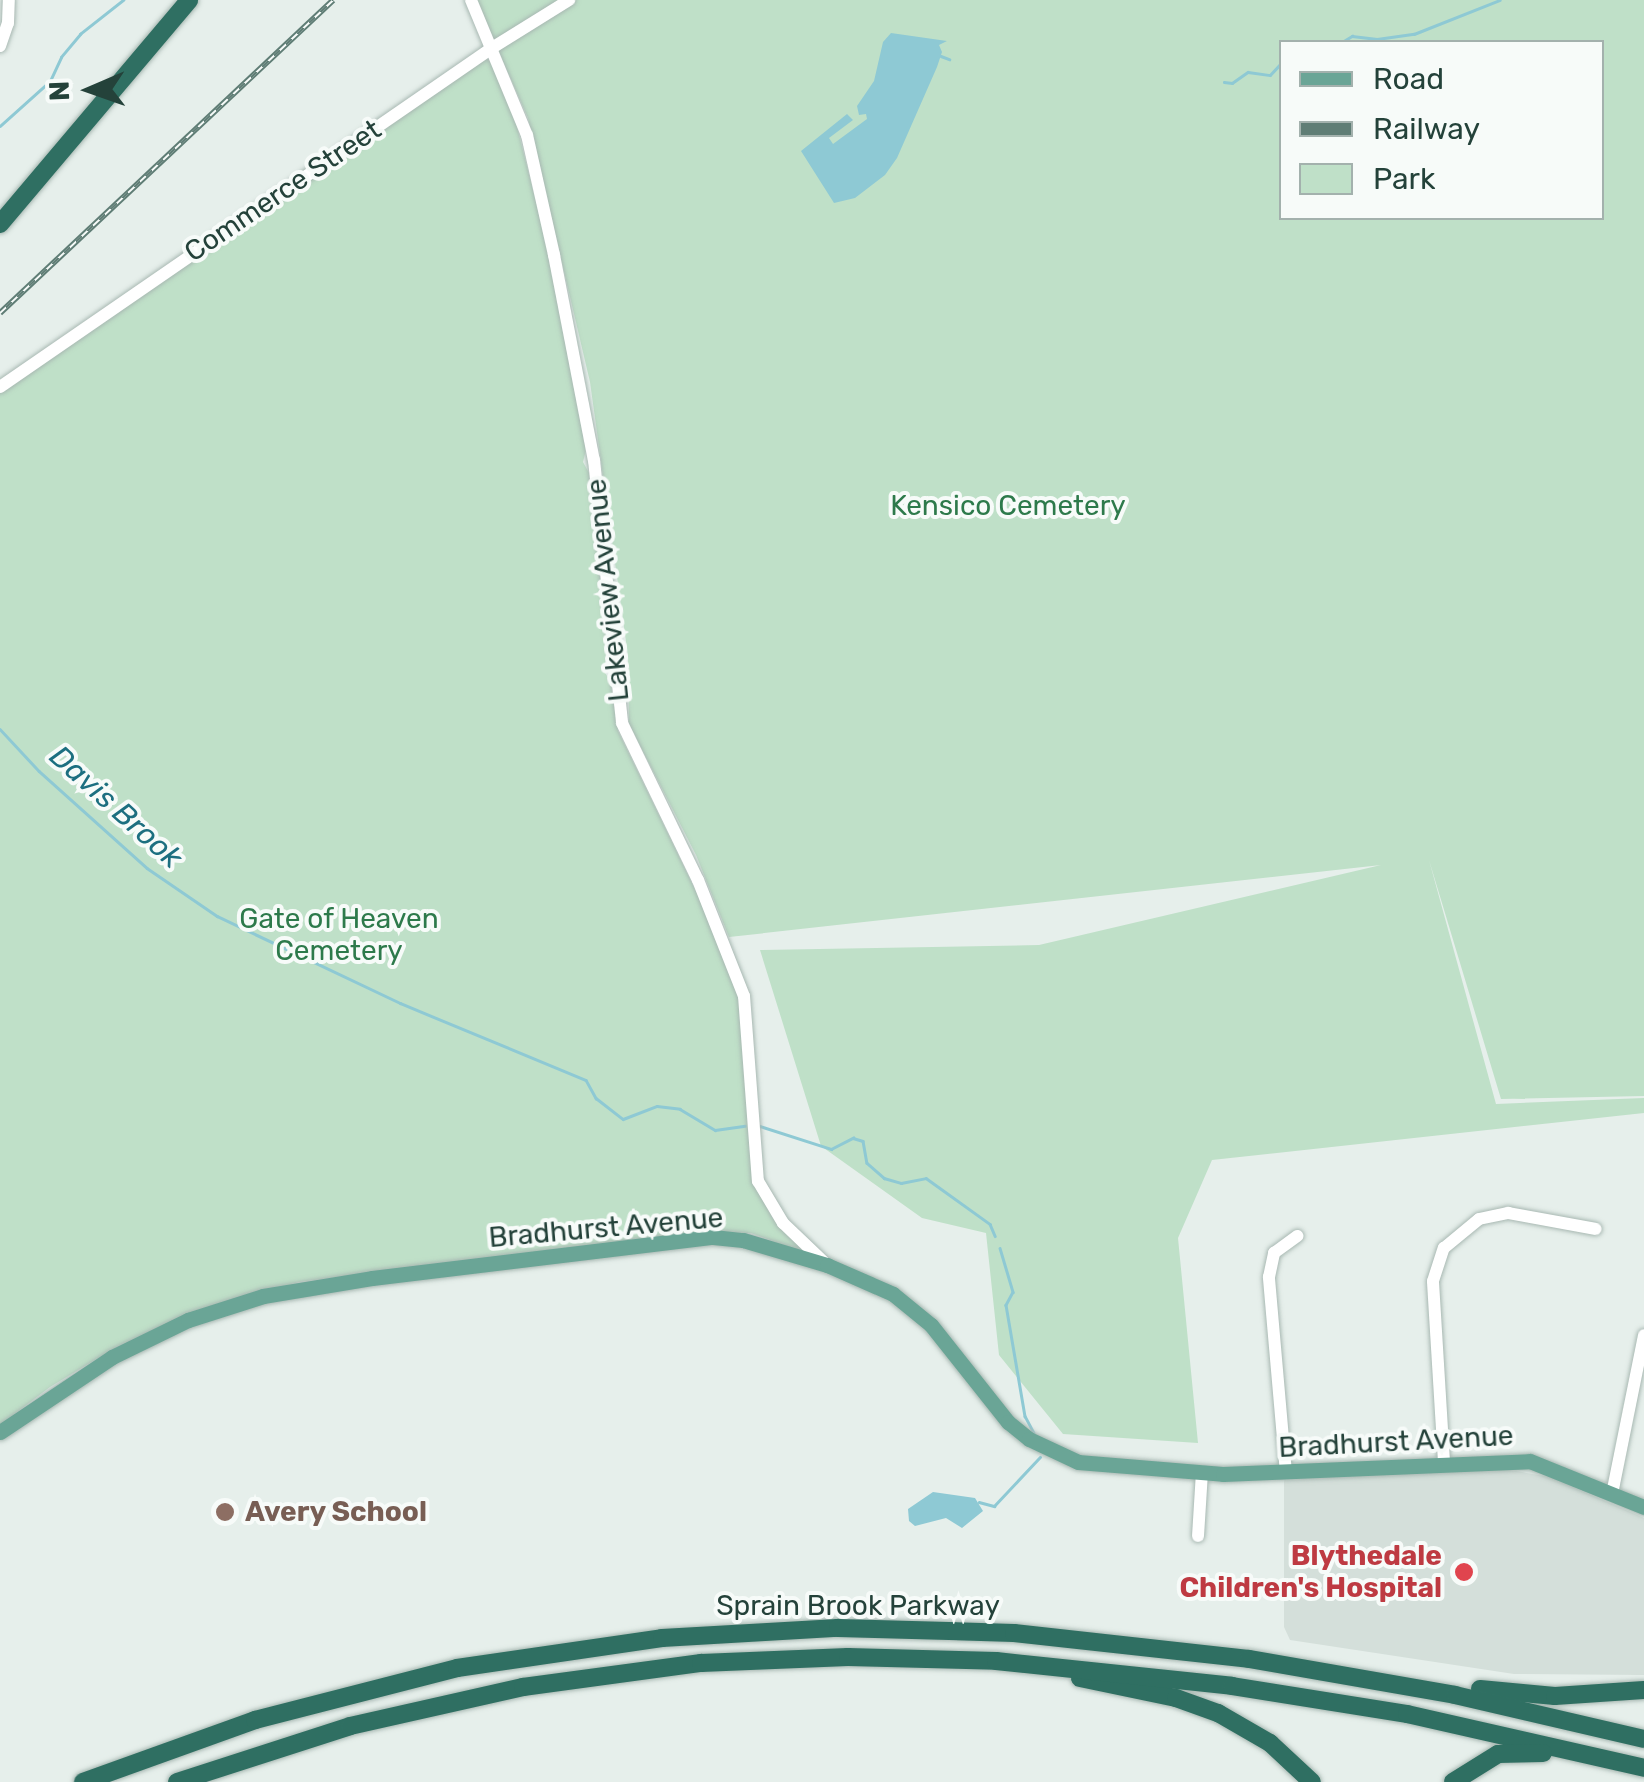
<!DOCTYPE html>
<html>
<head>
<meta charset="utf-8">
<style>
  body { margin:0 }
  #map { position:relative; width:1644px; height:1782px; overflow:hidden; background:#e6efeb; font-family:Rubik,sans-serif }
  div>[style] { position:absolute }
  .built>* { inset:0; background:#d4dfda }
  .green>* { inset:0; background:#bfe0c8 }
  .water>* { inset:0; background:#8ec9d4 }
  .stream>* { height:2.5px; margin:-1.25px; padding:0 1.25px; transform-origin:1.25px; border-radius:1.25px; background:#8ec9d4 }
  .roads { filter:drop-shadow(0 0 2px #a8b8b2) drop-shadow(0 0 2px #a8b8b2) }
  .minor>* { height:12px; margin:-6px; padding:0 6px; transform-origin:6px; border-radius:6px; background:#fff }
  .major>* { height:15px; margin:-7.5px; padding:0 7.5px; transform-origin:7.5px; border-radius:7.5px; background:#6aa596 }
  .highway>* { height:18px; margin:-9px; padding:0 9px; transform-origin:9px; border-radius:9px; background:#2f6f62 }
  .rail>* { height:6px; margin-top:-3px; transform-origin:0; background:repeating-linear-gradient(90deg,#f7fbf9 0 8px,#5f7d75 0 16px); box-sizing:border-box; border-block:2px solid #5f7d75 }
  .dots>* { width:28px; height:28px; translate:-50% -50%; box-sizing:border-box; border:5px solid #f7fbf9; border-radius:50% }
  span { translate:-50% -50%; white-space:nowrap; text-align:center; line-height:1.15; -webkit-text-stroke:8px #f7fbf9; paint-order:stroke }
  .street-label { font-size:28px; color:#24423a }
  .park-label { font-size:28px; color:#2d7a4b }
  .education-label { font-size:28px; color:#785e54; font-weight:700 }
  .left { translate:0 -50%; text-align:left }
  .health-label { font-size:28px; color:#be3a42; font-weight:700 }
  .right { translate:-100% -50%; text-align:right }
  .water-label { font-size:30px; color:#1c6f80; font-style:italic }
  .legend { position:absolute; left:1279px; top:40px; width:325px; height:180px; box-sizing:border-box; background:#f7fbf9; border:2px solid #a3b1ad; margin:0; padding:12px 18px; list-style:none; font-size:30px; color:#24423a }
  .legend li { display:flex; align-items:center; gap:20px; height:50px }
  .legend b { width:50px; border:2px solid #a3b1ad }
  .north { position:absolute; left:40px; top:40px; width:100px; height:100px; -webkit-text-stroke:8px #f7fbf9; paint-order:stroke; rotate:268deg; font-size:28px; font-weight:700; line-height:40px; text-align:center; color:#24423a }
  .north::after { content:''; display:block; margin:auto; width:35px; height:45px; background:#24423a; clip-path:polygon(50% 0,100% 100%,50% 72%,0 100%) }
</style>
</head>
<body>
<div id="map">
  <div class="built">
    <div style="clip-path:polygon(1499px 1468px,1550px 1477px,1644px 1518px,1644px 1675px,1514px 1674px,1290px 1640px,1284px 1627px,1284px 1480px)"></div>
  </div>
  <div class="green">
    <div style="clip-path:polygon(evenodd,476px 0,1644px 0,1644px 1096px,1501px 1099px,1429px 860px,1496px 1104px,1644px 1098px,1644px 1113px,1212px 1160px,1178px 1238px,1198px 1443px,1063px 1434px,999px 1355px,986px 1233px,922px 1218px,821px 1146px,760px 950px,1039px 945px,1381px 865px,729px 937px,696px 855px,629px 724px,628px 656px,590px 382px,528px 118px,476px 0,1282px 42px,1602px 42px,1602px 218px,1282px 218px,1282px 42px)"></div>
    <div style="clip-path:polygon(484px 59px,492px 61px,516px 123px,544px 234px,586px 450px,583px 462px,589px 473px,608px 654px,603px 670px,610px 680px,618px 731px,704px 908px,737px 989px,747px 1048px,752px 1175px,772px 1217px,803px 1247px,802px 1252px,751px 1233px,687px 1233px,299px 1282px,197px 1310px,118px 1346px,50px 1387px,0 1425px,0 392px)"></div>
  </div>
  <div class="water">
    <div style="clip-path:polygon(891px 33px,947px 41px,939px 45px,942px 52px,937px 67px,897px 158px,885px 175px,855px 198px,834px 203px,801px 151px,847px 114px,853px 120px,829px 138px,833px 144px,867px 119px,866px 114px,859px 115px,857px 106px,874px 81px,883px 42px)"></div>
    <div style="clip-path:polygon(933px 1492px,975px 1498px,983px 1511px,962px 1528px,946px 1518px,915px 1526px,909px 1521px,908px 1509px)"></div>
  </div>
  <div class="stream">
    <div style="left:1342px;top:42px;width:12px;rotate:-31deg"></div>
    <div style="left:1352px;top:36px;width:25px;rotate:7deg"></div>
    <div style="left:1377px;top:39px;width:37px;rotate:-8deg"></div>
    <div style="left:1414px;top:34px;width:92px;rotate:-21.6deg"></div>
    <div style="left:941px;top:56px;width:9px;rotate:21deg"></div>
    <div style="left:1224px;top:82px;width:8px;rotate:7deg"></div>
    <div style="left:1232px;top:83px;width:19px;rotate:-35deg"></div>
    <div style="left:1248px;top:72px;width:22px;rotate:8deg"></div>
    <div style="left:1270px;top:75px;width:18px;rotate:-47deg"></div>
    <div style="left:0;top:126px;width:67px;rotate:-42deg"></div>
    <div style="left:50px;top:81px;width:26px;rotate:-65deg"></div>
    <div style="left:61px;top:57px;width:30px;rotate:-50deg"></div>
    <div style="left:80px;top:34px;width:55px;rotate:-38.3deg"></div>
    <div style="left:0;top:729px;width:57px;rotate:47.1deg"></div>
    <div style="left:39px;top:771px;width:145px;rotate:41.9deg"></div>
    <div style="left:147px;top:868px;width:85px;rotate:34.4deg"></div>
    <div style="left:217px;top:916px;width:203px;rotate:25.4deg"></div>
    <div style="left:400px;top:1003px;width:201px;rotate:22.5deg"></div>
    <div style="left:586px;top:1080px;width:21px;rotate:61deg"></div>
    <div style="left:596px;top:1098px;width:34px;rotate:38deg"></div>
    <div style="left:623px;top:1119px;width:36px;rotate:-21deg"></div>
    <div style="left:657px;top:1106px;width:23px;rotate:7deg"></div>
    <div style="left:680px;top:1109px;width:41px;rotate:31deg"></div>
    <div style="left:715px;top:1130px;width:30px;rotate:-8deg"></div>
    <div style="left:760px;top:1126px;width:75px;rotate:17.9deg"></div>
    <div style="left:831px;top:1149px;width:25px;rotate:-27deg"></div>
    <div style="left:853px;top:1138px;width:10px;rotate:17deg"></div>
    <div style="left:863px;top:1141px;width:22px;rotate:80deg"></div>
    <div style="left:867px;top:1163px;width:23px;rotate:41deg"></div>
    <div style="left:884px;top:1178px;width:18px;rotate:16deg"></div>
    <div style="left:901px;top:1183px;width:25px;rotate:-11deg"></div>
    <div style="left:926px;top:1178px;width:79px;rotate:35.7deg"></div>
    <div style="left:990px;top:1224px;width:13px;rotate:67deg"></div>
    <div style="left:1000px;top:1248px;width:46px;rotate:73.5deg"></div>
    <div style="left:1013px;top:1292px;width:15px;rotate:118deg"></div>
    <div style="left:1006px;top:1305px;width:113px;rotate:80.3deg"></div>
    <div style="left:1025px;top:1416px;width:19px;rotate:62deg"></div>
    <div style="left:979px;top:1502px;width:16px;rotate:15deg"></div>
    <div style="left:994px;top:1506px;width:67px;rotate:-46.8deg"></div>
  </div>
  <div class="roads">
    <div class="minor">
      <div style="left:471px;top:0;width:146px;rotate:67.5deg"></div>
      <div style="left:527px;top:135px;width:123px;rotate:77.3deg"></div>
      <div style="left:554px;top:255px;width:209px;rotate:79deg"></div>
      <div style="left:594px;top:460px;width:264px;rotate:83.9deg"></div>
      <div style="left:622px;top:723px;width:174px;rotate:64.2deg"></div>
      <div style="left:698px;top:880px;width:125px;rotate:68.4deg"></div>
      <div style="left:744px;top:996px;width:186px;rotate:85.7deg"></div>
      <div style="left:758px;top:1181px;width:49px;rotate:59.2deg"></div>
      <div style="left:783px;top:1223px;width:61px;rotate:43.7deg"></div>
      <div style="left:0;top:46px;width:24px;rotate:-71deg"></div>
      <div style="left:8px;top:23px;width:23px;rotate:-88deg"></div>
      <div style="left:0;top:387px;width:597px;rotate:-34.57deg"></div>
      <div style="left:492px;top:48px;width:91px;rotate:-31.9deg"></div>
      <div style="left:1444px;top:1462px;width:181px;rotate:-93.5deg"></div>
      <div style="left:1433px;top:1281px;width:35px;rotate:-72deg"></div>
      <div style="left:1444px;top:1248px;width:45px;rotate:-39.6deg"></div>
      <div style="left:1479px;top:1219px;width:30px;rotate:-12deg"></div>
      <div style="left:1508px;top:1213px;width:89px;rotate:10.3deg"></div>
      <div style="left:1286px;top:1473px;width:197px;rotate:-95deg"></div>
      <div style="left:1269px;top:1277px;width:25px;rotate:-78deg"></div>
      <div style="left:1274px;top:1253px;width:29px;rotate:-36deg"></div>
      <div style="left:1612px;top:1494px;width:162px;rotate:-78.6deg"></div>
      <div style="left:1198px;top:1536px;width:63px;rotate:-86.4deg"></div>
    </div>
    <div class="major">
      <div style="left:0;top:1432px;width:135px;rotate:-33.8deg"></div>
      <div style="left:112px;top:1357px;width:85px;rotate:-26deg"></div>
      <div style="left:188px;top:1320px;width:79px;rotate:-17.7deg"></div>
      <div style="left:263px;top:1296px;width:110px;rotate:-9.4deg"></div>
      <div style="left:372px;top:1278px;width:343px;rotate:-6.9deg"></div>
      <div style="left:713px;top:1237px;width:30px;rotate:6deg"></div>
      <div style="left:743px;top:1240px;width:88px;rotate:16.6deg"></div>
      <div style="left:827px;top:1265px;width:72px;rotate:23.7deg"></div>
      <div style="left:893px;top:1294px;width:49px;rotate:39.2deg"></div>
      <div style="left:931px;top:1325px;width:124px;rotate:51.6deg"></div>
      <div style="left:1008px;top:1422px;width:27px;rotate:39deg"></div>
      <div style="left:1029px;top:1439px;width:54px;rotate:25.1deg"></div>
      <div style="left:1078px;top:1462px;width:145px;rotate:4.7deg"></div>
      <div style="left:1223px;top:1474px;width:307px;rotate:-2.4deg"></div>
      <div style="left:1530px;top:1461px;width:123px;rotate:22deg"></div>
    </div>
    <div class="highway">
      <div style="left:0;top:224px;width:293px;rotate:-49.8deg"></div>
      <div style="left:1080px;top:1678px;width:98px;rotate:11.8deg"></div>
      <div style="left:1176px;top:1698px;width:45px;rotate:19.7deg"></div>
      <div style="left:1218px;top:1713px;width:60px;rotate:30deg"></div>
      <div style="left:1270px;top:1743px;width:57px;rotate:42.9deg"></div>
      <div style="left:1480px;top:1689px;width:75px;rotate:5.3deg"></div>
      <div style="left:1555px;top:1696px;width:89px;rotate:-3.9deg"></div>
      <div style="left:83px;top:1782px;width:183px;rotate:-19.8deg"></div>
      <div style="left:255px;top:1720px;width:209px;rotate:-14.4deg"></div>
      <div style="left:457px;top:1668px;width:207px;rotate:-8.3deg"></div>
      <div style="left:662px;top:1638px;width:176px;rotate:-3.3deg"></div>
      <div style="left:838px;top:1628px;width:176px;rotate:1.6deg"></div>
      <div style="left:1014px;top:1633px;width:236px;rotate:6.3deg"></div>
      <div style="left:1249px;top:1659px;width:209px;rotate:9.9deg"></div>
      <div style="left:1455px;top:1695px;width:194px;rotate:13.1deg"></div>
      <div style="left:177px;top:1782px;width:182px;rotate:-17.9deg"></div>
      <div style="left:350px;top:1726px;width:177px;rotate:-12.7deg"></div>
      <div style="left:523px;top:1687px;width:180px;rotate:-7.7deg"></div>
      <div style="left:701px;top:1663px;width:147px;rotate:-2.3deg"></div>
      <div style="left:848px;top:1657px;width:148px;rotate:1.5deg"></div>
      <div style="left:996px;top:1661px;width:237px;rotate:6deg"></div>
      <div style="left:1232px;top:1686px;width:177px;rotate:9.1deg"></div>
      <div style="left:1407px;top:1714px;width:243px;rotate:12.8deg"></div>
      <div style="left:1453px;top:1782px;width:53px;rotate:-31.9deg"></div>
      <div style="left:1498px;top:1754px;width:45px;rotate:-1.3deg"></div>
    </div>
  </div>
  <div class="rail">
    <div style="left:0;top:313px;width:457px;rotate:-43.2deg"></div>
  </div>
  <div class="dots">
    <div style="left:225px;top:1512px;background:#8d6e63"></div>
    <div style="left:1464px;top:1572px;background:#e0444e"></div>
  </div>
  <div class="street-label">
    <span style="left:283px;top:191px;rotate:-34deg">Commerce Street</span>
    <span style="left:608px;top:590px;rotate:-96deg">Lakeview Avenue</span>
    <span style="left:606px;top:1228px;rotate:-5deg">Bradhurst Avenue</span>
    <span style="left:1396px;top:1442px;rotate:-3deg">Bradhurst Avenue</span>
    <span style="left:858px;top:1606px">Sprain Brook Parkway</span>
  </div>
  <div class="park-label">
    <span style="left:1008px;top:506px">Kensico Cemetery</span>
    <span style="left:339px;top:935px">Gate of Heaven<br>Cemetery</span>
  </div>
  <div class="education-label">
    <span class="left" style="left:245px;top:1512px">Avery School</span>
  </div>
  <div class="health-label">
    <span class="right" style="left:1442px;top:1572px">Blythedale<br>Children's Hospital</span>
  </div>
  <div class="water-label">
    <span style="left:116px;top:807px;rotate:42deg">Davis Brook</span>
  </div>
  <ul class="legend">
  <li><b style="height:12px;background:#6aa596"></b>Road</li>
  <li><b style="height:12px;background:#5f7d75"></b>Railway</li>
  <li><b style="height:28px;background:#bfe0c8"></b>Park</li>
  </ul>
  <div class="north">N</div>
</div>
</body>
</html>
